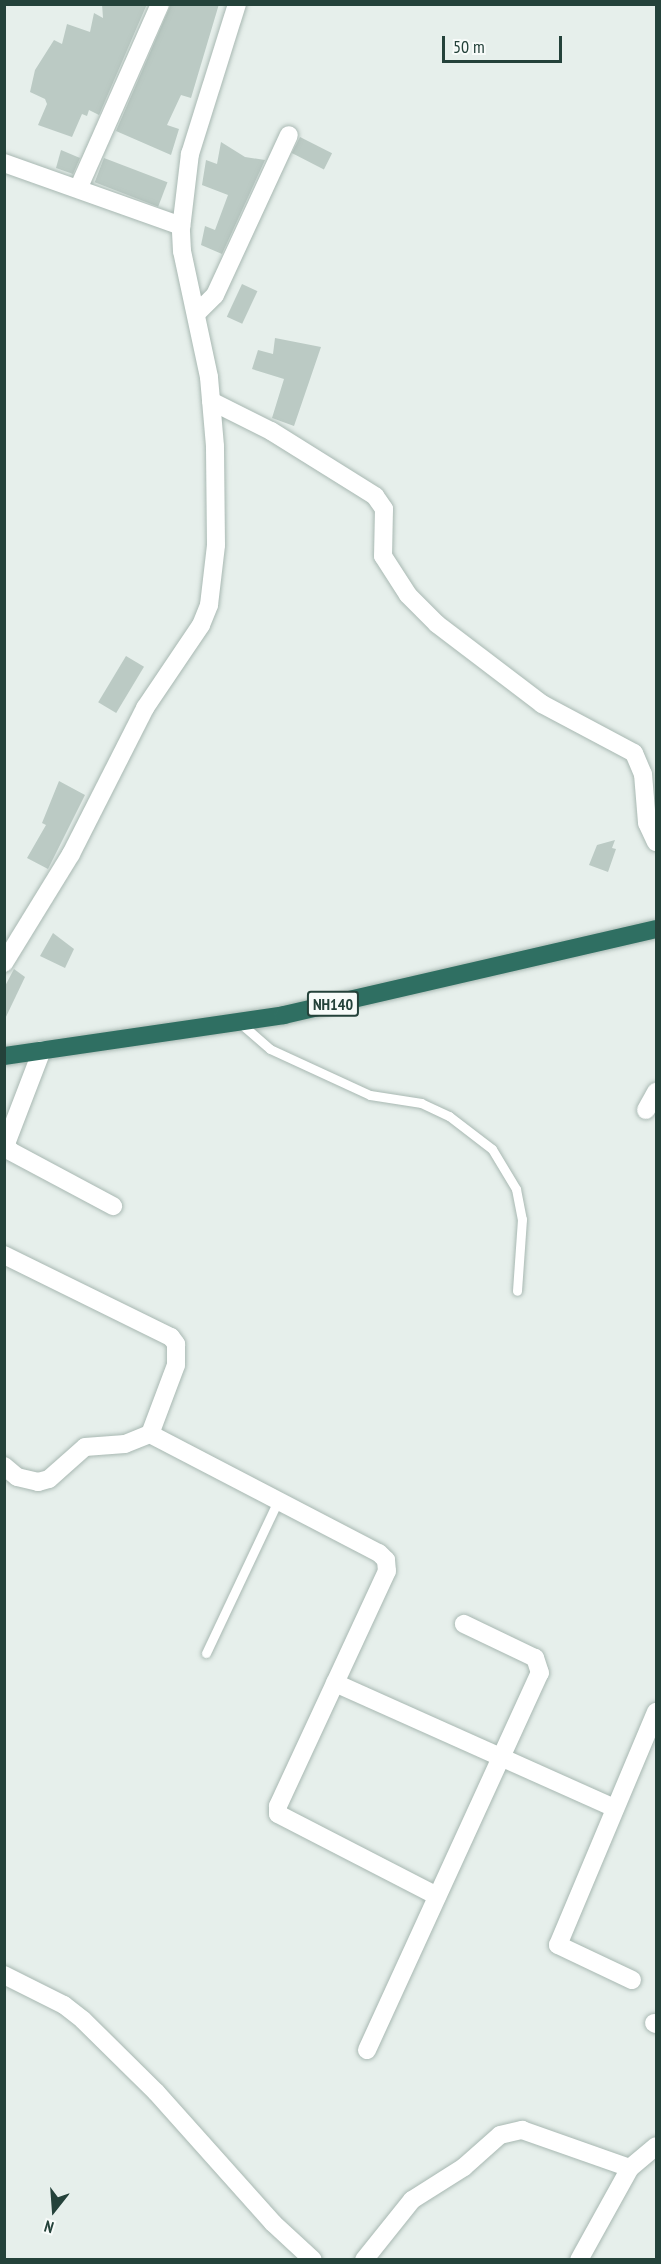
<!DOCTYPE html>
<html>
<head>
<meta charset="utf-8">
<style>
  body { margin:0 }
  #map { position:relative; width:661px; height:2264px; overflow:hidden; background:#e6efeb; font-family:"PT Sans Narrow",sans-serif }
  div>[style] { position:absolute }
  .building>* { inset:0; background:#bbcac4; transform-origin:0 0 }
  .roads { filter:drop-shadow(0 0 2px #a8b8b2) drop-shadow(0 0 2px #a8b8b2) }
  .lane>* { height:9px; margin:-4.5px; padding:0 4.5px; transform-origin:4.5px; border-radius:4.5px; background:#fff }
  .street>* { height:18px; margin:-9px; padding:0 9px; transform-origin:9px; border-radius:9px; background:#fff }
  .secondary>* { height:18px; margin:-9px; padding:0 9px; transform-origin:9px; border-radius:9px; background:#fff }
  .highway>* { height:18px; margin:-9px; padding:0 9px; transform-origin:9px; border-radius:9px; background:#2f6f62 }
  span { translate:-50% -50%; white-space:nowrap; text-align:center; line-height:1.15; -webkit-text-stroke:6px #f7fbf9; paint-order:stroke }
  .shield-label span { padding:2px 4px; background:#f7fbf9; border:2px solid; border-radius:4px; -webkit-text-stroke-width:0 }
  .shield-label { font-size:16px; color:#24423a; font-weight:700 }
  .frame { position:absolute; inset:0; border:6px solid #24423a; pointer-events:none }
  .north { position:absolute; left:24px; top:2180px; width:60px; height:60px; -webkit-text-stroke:4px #f7fbf9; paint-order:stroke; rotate:197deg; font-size:16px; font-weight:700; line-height:24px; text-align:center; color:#24423a }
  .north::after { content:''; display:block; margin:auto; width:21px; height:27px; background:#24423a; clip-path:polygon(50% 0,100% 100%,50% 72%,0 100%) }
  .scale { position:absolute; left:442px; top:36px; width:120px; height:27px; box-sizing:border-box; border:3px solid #24423a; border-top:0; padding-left:8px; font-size:18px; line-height:21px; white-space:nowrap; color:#24423a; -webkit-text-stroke:4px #f7fbf9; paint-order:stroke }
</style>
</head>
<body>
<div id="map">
  <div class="building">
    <div style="clip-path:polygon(102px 4px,147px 4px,99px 115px,89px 110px,87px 116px,82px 114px,72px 137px,38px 125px,47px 104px,45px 99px,30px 92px,35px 70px,54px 40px,62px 44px,67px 24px,90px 32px,94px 13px,103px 18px)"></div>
    <div style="clip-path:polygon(171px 4px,219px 4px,191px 98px,181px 95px,167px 125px,179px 129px,171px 155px,116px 131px)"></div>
    <div style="left:300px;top:137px;width:36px;height:18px;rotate:27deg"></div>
    <div style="clip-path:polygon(221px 142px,245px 157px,265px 160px,222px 254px,201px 245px,205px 226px,215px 230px,228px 195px,202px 185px,206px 160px,217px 164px)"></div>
    <div style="clip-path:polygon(61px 150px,80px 158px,73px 174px,56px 168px)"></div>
    <div style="left:104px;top:158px;width:68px;height:26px;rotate:21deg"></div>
    <div style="left:242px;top:284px;width:17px;height:36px;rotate:25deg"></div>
    <div style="clip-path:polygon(275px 338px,321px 347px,294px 426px,272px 418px,284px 379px,252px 369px,258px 350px,273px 354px)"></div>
    <div style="left:126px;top:656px;width:21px;height:54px;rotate:31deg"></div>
    <div style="clip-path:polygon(59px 781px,85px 795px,48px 869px,27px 858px,46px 825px,42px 823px)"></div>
    <div style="clip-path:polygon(615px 840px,612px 848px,616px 849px,608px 872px,589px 865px,597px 845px)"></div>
    <div style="clip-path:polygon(53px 933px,74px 949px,65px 968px,40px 956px)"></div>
    <div style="clip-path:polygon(14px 969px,25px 977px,4px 1021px,4px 988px)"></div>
  </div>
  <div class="roads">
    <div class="lane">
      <div style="left:239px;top:1022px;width:41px;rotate:41.1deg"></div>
      <div style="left:270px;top:1049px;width:110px;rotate:24.7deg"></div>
      <div style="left:370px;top:1095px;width:52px;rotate:8.9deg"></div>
      <div style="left:421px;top:1103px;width:31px;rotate:25deg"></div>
      <div style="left:449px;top:1116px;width:54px;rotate:37.5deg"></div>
      <div style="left:492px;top:1149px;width:47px;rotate:59deg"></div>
      <div style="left:516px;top:1189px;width:31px;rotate:79deg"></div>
      <div style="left:522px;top:1219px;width:72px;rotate:94deg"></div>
      <div style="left:206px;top:1653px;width:168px;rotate:-64.7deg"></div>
    </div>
    <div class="street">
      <div style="left:4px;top:163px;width:188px;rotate:19.6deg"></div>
      <div style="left:79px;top:187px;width:200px;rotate:-66.1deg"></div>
      <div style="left:197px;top:313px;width:25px;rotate:-45deg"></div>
      <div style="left:215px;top:295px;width:176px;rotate:-65.2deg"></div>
      <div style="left:211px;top:401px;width:67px;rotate:26.6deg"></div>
      <div style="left:271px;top:431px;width:123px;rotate:32deg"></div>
      <div style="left:375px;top:496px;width:16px;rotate:55deg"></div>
      <div style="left:384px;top:509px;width:47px;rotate:91.2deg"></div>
      <div style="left:383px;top:556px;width:46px;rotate:57.3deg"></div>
      <div style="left:408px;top:595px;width:41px;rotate:45deg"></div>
      <div style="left:437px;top:624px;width:132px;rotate:37.3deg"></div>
      <div style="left:542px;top:704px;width:104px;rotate:28deg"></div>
      <div style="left:634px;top:753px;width:23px;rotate:67deg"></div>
      <div style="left:643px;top:774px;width:49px;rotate:85.3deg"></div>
      <div style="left:647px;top:823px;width:21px;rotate:65deg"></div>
      <div style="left:42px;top:1050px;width:101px;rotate:111deg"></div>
      <div style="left:6px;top:1144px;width:8px;rotate:60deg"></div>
      <div style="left:10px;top:1151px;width:117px;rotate:28.1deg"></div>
      <div style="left:646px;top:1110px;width:21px;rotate:-61deg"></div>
      <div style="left:4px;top:1255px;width:186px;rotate:26.2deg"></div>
      <div style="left:171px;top:1337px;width:9px;rotate:54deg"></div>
      <div style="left:176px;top:1344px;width:21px;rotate:90deg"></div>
      <div style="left:176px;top:1365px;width:74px;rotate:110.6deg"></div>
      <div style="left:150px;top:1434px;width:258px;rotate:27.5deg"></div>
      <div style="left:379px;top:1553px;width:10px;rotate:45deg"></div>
      <div style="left:386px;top:1560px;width:11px;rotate:85deg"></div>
      <div style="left:387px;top:1571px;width:259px;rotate:114.9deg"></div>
      <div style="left:278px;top:1806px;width:8px;rotate:90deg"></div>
      <div style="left:278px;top:1814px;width:179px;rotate:27.3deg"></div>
      <div style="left:4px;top:1466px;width:17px;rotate:40deg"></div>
      <div style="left:17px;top:1477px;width:22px;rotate:13deg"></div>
      <div style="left:38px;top:1482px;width:11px;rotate:-15deg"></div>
      <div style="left:49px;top:1479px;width:48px;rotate:-41.6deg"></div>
      <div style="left:85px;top:1447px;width:40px;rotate:-4.3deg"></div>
      <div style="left:125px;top:1444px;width:27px;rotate:-22deg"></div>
      <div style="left:335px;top:1683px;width:306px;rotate:24.1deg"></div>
      <div style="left:4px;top:1975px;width:67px;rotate:26.6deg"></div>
      <div style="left:64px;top:2005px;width:24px;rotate:38deg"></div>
      <div style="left:83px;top:2020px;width:103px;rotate:44.6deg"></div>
      <div style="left:156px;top:2092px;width:176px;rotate:48.2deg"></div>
      <div style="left:273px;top:2223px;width:54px;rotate:42.8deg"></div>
      <div style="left:632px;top:1980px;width:82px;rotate:-154.7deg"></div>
      <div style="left:558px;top:1945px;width:253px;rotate:-67.2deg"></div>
      <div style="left:654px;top:2023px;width:2px;rotate:27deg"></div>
      <div style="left:367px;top:2050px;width:415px;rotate:-65.4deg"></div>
      <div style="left:540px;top:1673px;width:16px;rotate:-108deg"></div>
      <div style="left:535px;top:1658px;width:79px;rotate:-154.4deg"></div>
      <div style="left:364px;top:2260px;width:77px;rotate:-51.3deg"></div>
      <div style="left:412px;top:2200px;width:62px;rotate:-32.4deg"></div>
      <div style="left:464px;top:2167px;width:48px;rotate:-41.6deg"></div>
      <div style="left:500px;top:2135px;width:23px;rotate:-13deg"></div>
      <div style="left:522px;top:2130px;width:114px;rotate:19.4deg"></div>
      <div style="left:630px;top:2168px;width:34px;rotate:-40deg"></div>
      <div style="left:579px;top:2260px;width:105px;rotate:-61deg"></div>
    </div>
    <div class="secondary">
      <div style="left:4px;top:963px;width:128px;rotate:-58.4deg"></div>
      <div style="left:71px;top:854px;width:164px;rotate:-63.1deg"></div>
      <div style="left:145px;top:708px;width:100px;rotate:-56deg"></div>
      <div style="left:201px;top:625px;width:22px;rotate:-68deg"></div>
      <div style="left:209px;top:605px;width:60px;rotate:-83.3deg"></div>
      <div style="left:216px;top:545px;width:99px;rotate:-90.6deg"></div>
      <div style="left:215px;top:446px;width:69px;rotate:-95deg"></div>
      <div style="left:209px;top:377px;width:129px;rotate:-102.1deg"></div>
      <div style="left:182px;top:251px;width:22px;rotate:-93deg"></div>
      <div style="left:181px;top:229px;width:76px;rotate:-83.2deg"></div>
      <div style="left:190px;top:154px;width:157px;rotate:-72.6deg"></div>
    </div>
    <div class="highway">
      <div style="left:4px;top:1056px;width:283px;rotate:-8.3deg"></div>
      <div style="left:284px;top:1015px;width:382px;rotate:-13deg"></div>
    </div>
  </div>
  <div class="shield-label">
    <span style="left:333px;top:1004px">NH140</span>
  </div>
  <div class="frame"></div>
  <div class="north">N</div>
  <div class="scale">50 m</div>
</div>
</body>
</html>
